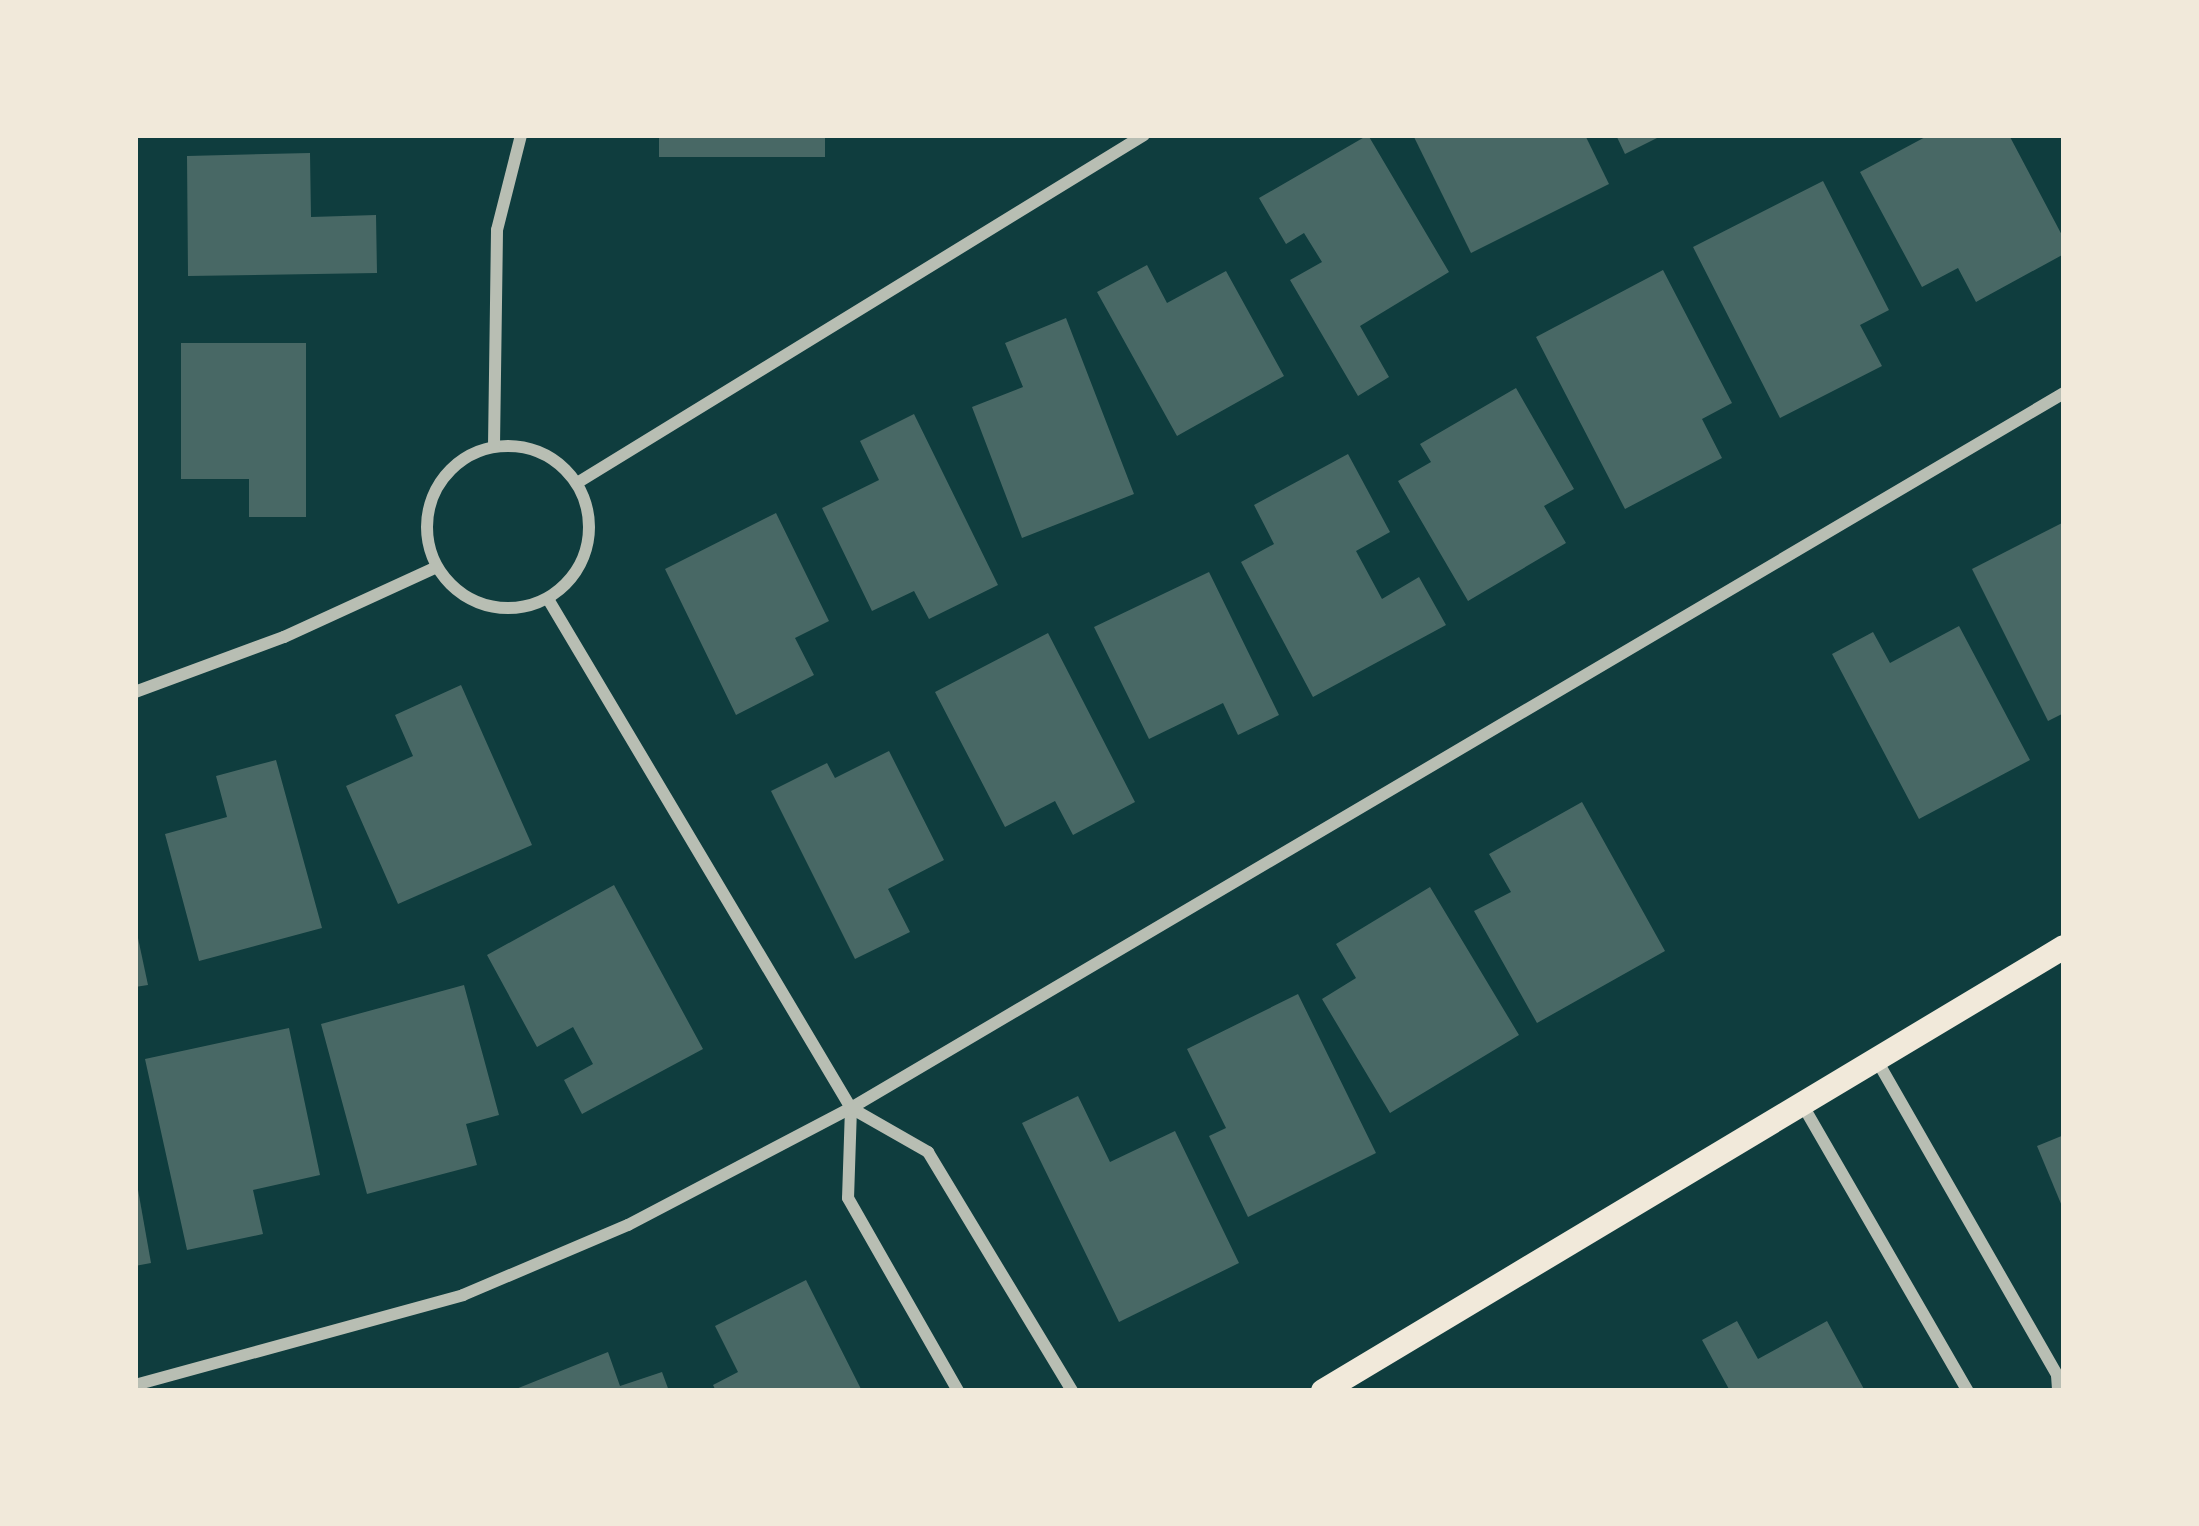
<!DOCTYPE html>
<html>
<head>
<meta charset="utf-8">
<style>
  body { margin:0 }
  #map { position:relative; width:2199px; height:1526px; overflow:hidden; background:#0f3d3e; font-family:Arial,sans-serif }
  div>[style] { position:absolute }
  .building>* { inset:0; background:#486865; transform-origin:0 0 }
  .minor>* { height:12px; margin:-6px; padding:0 6px; transform-origin:6px; border-radius:6px; background:#b8beb3 }
  .minor>.ring { margin:-6px; padding:0; box-sizing:content-box; background:none; border:12px solid #b8beb3; border-radius:50% }
  .secondary>* { height:24px; margin:-12px; padding:0 12px; transform-origin:12px; border-radius:12px; background:#f1e9da }
  span { translate:-50% -50%; white-space:nowrap; text-align:center; line-height:1.15; -webkit-text-stroke:9px #f1e9da; paint-order:stroke }
  .frame { position:absolute; inset:0; border:138px solid #f1e9da; pointer-events:none }
</style>
</head>
<body>
<div id="map">
  <div class="building">
    <div style="left:659px;top:135px;width:166px;height:22px"></div>
    <div style="clip-path:polygon(1368px 135px,1449px 272px,1360px 326px,1389px 377px,1358px 396px,1290px 280px,1322px 262px,1304px 233px,1286px 244px,1259px 198px)"></div>
    <div style="clip-path:polygon(1413px 135px,1585px 135px,1609px 184px,1471px 253px)"></div>
    <div style="clip-path:polygon(1616px 135px,1663px 135px,1625px 154px)"></div>
    <div style="clip-path:polygon(1929px 135px,2009px 135px,2064px 239px,2064px 254px,1976px 302px,1958px 268px,1922px 287px,1860px 172px)"></div>
    <div style="clip-path:polygon(310px 153px,311px 217px,376px 215px,377px 273px,188px 276px,187px 156px)"></div>
    <div style="clip-path:polygon(1823px 181px,1889px 310px,1860px 325px,1882px 366px,1780px 418px,1693px 247px)"></div>
    <div style="clip-path:polygon(1147px 265px,1167px 303px,1226px 271px,1284px 376px,1177px 436px,1097px 292px)"></div>
    <div style="clip-path:polygon(1663px 270px,1732px 403px,1702px 419px,1722px 458px,1625px 509px,1536px 337px)"></div>
    <div style="clip-path:polygon(1066px 318px,1134px 494px,1022px 538px,972px 407px,1023px 387px,1005px 343px)"></div>
    <div style="clip-path:polygon(181px 343px,306px 343px,306px 517px,249px 517px,249px 479px,181px 479px)"></div>
    <div style="clip-path:polygon(1516px 388px,1574px 489px,1544px 506px,1566px 543px,1468px 601px,1398px 481px,1431px 462px,1420px 444px)"></div>
    <div style="clip-path:polygon(914px 414px,998px 585px,929px 619px,914px 591px,872px 611px,822px 508px,879px 480px,860px 441px)"></div>
    <div style="clip-path:polygon(1348px 454px,1390px 532px,1356px 551px,1382px 599px,1419px 577px,1446px 625px,1313px 697px,1241px 562px,1274px 544px,1254px 505px)"></div>
    <div style="clip-path:polygon(776px 513px,829px 621px,795px 638px,814px 675px,736px 715px,665px 569px)"></div>
    <div style="clip-path:polygon(2062px 523px,2064px 713px,2048px 721px,1972px 569px)"></div>
    <div style="clip-path:polygon(1209px 572px,1279px 715px,1238px 735px,1223px 703px,1149px 739px,1094px 627px)"></div>
    <div style="clip-path:polygon(1959px 626px,2030px 760px,1919px 819px,1832px 654px,1873px 632px,1890px 663px)"></div>
    <div style="clip-path:polygon(1048px 633px,1135px 802px,1073px 835px,1055px 801px,1005px 827px,935px 692px)"></div>
    <div style="clip-path:polygon(461px 685px,532px 845px,398px 904px,346px 786px,413px 756px,395px 715px)"></div>
    <div style="clip-path:polygon(889px 751px,944px 860px,888px 889px,910px 932px,855px 959px,771px 791px,827px 763px,835px 778px)"></div>
    <div style="clip-path:polygon(276px 760px,322px 928px,199px 961px,165px 834px,227px 817px,216px 776px)"></div>
    <div style="clip-path:polygon(1582px 802px,1665px 951px,1537px 1023px,1474px 911px,1511px 892px,1489px 854px)"></div>
    <div style="clip-path:polygon(614px 885px,703px 1049px,582px 1114px,564px 1080px,593px 1064px,573px 1027px,537px 1047px,487px 955px)"></div>
    <div style="clip-path:polygon(1430px 887px,1519px 1035px,1390px 1113px,1322px 999px,1356px 978px,1336px 944px)"></div>
    <div style="clip-path:polygon(135px 924px,148px 985px,135px 987px)"></div>
    <div style="clip-path:polygon(464px 985px,499px 1115px,466px 1124px,477px 1165px,367px 1194px,321px 1024px)"></div>
    <div style="clip-path:polygon(1298px 994px,1376px 1153px,1248px 1217px,1209px 1136px,1226px 1128px,1187px 1049px)"></div>
    <div style="clip-path:polygon(289px 1028px,320px 1175px,253px 1190px,263px 1234px,187px 1250px,145px 1059px)"></div>
    <div style="clip-path:polygon(1078px 1096px,1110px 1162px,1175px 1131px,1239px 1263px,1119px 1322px,1022px 1123px)"></div>
    <div style="clip-path:polygon(2064px 1135px,2064px 1211px,2037px 1146px)"></div>
    <div style="clip-path:polygon(137px 1184px,151px 1263px,135px 1266px,135px 1185px)"></div>
    <div style="clip-path:polygon(806px 1280px,862px 1391px,716px 1391px,713px 1385px,738px 1372px,715px 1326px)"></div>
    <div style="clip-path:polygon(1737px 1321px,1758px 1359px,1827px 1321px,1865px 1391px,1730px 1391px,1702px 1340px)"></div>
    <div style="clip-path:polygon(608px 1352px,620px 1386px,662px 1372px,669px 1391px,511px 1391px)"></div>
  </div>
  <div class="minor">
    <div class="ring" style="left:427px;top:446px;width:150px;height:150px"></div>
    <div style="left:494px;top:446px;width:216px;rotate:-89.2deg"></div>
    <div style="left:497px;top:230px;width:98px;rotate:-75.8deg"></div>
    <div style="left:577px;top:483px;width:665px;rotate:-31.54deg"></div>
    <div style="left:548px;top:599px;width:592px;rotate:59.24deg"></div>
    <div style="left:851px;top:1108px;width:89px;rotate:29.7deg"></div>
    <div style="left:928px;top:1152px;width:279px;rotate:58.9deg"></div>
    <div style="left:135px;top:692px;width:159px;rotate:-20.3deg"></div>
    <div style="left:284px;top:637px;width:168px;rotate:-24.6deg"></div>
    <div style="left:1875px;top:1057px;width:366px;rotate:60.2deg"></div>
    <div style="left:2057px;top:1375px;width:16px;rotate:86deg"></div>
    <div style="left:1802px;top:1104px;width:332px;rotate:60deg"></div>
    <div style="left:851px;top:1108px;width:90px;rotate:91.9deg"></div>
    <div style="left:848px;top:1198px;width:222px;rotate:60.3deg"></div>
    <div style="left:135px;top:1385px;width:340px;rotate:-15.3deg"></div>
    <div style="left:463px;top:1295px;width:179px;rotate:-23deg"></div>
    <div style="left:628px;top:1225px;width:252px;rotate:-27.7deg"></div>
    <div style="left:851px;top:1108px;width:1408px;rotate:-30.52deg"></div>
  </div>
  <div class="secondary">
    <div style="left:1323px;top:1391px;width:864px;rotate:-30.93deg"></div>
  </div>
  <div class="frame"></div>
</div>
</body>
</html>
